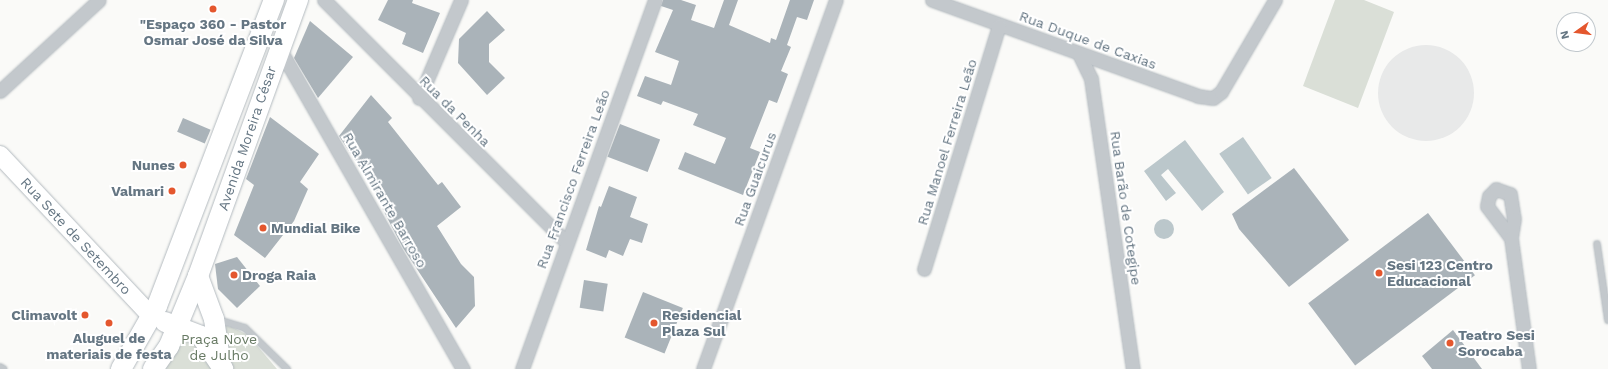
<!DOCTYPE html>
<html>
<head>
<meta charset="utf-8">
<style>
  body { margin:0 }
  #map { position:relative; width:1608px; height:369px; overflow:hidden; background:#fafaf8; font-family:"Work Sans",sans-serif }
  div>[style] { position:absolute }
  .built>* { inset:0; background:#e8e9e9 }
  .round { border-radius:50% }
  .green>* { inset:0; background:#dadfd7 }
  .water>* { inset:0; background:#bbc7cb; transform-origin:0 0 }
  .building>* { inset:0; background:#aab3b9; transform-origin:0 0 }
  .roads { filter:drop-shadow(0 0 1px #b3babf) drop-shadow(0 0 1px #b3babf) }
  .lane>* { height:6px; margin:-3px; padding:0 3px; transform-origin:3px; border-radius:3px; background:#c3c8cc }
  .street>* { height:13px; margin:-6.5px; padding:0 6.5px; transform-origin:6.5px; border-radius:6.5px; background:#c3c8cc }
  .secondary>* { height:18px; margin:-9px; padding:0 9px; transform-origin:9px; border-radius:9px; background:#fff }
  .primary>* { height:20px; margin:-10px; padding:0 10px; transform-origin:10px; border-radius:10px; background:#fff }
  .dots>* { width:11px; height:11px; translate:-50% -50%; box-sizing:border-box; border:2px solid #fff; border-radius:50% }
  span { translate:-50% -50%; white-space:nowrap; text-align:center; line-height:1.15; -webkit-text-stroke:4px #fff; paint-order:stroke }
  .poi-label { font-size:14px; color:#657683; font-weight:700 }
  .right { translate:-100% -50%; text-align:right }
  .left { translate:0 -50%; text-align:left }
  .street-label { font-size:14px; color:#657683 }
  .park-label { font-size:14px; color:#687a64 }
  .north { position:absolute; left:1556px; top:12px; width:40px; height:40px; box-sizing:border-box; background:#fff; border:1px solid #c1c8cd; border-radius:50%; rotate:256deg; font-size:11px; font-weight:700; line-height:16px; text-align:center; color:#657683 }
  .north::after { content:''; display:block; margin:auto; width:14px; height:18px; background:#e4572e; clip-path:polygon(50% 0,100% 100%,50% 72%,0 100%) }
</style>
</head>
<body>
<div id="map">
  <div class="built">
    <div class="round" style="left:1378px;top:45px;width:96px;height:96px"></div>
  </div>
  <div class="green">
    <div style="clip-path:polygon(1335px 0,1364px 0,1394px 12px,1358px 108px,1303px 86px)"></div>
    <div style="clip-path:polygon(216px 324px,232px 327px,248px 335px,277px 369px,164px 369px,185px 337px)"></div>
  </div>
  <div class="water">
    <div style="left:1243px;top:137px;width:50px;height:29px;rotate:55deg"></div>
    <div style="clip-path:polygon(1185px 140px,1224px 192px,1202px 211px,1168px 169px,1161px 175px,1176px 193px,1166px 201px,1144px 171px)"></div>
    <div class="round" style="left:1154px;top:219px;width:20px;height:20px"></div>
  </div>
  <div class="building">
    <div style="clip-path:polygon(388px 0,413px 0,412px 3px,440px 13px,423px 53px,402px 44px,406px 33px,378px 20px)"></div>
    <div style="clip-path:polygon(663px 0,681px 0,696px 5px,691px 20px,714px 28px,724px 0,738px 0,729px 25px,770px 43px,771px 38px,776px 40px,790px 0,814px 0,807px 20px,797px 17px,787px 45px,791px 47px,781px 71px,788px 74px,777px 103px,769px 100px,750px 148px,760px 152px,743px 195px,678px 169px,685px 152px,715px 164px,726px 138px,693px 125px,698px 114px,663px 101px,661px 105px,637px 96px,645px 76px,671px 85px,679px 61px,655px 52px,673px 10px,661px 6px)"></div>
    <div style="clip-path:polygon(487px 11px,505px 30px,489px 44px,489px 62px,505px 78px,487px 95px,458px 63px,459px 39px)"></div>
    <div style="clip-path:polygon(310px 21px,353px 57px,318px 98px,294px 58px)"></div>
    <div style="clip-path:polygon(371px 95px,392px 118px,388px 122px,438px 185px,442px 182px,461px 207px,437px 226px,461px 264px,474px 277px,475px 306px,456px 328px,403px 248px,382px 208px,384px 205px,339px 136px)"></div>
    <div style="clip-path:polygon(270px 117px,319px 154px,300px 182px,308px 189px,294px 221px,265px 258px,234px 235px,254px 185px,246px 179px)"></div>
    <div style="left:183px;top:118px;width:30px;height:15px;rotate:23deg"></div>
    <div style="left:620px;top:124px;width:43px;height:35px;rotate:21deg"></div>
    <div style="clip-path:polygon(1294px 168px,1349px 240px,1289px 287px,1239px 229px,1232px 214px)"></div>
    <div style="clip-path:polygon(609px 186px,637px 197px,630px 217px,648px 224px,642px 243px,630px 239px,623px 256px,609px 250px,606px 258px,586px 250px,599px 206px,601px 207px)"></div>
    <div style="left:1428px;top:213px;width:78px;height:150px;rotate:53deg"></div>
    <div style="clip-path:polygon(237px 257px,260px 286px,237px 308px,218px 289px,215px 264px)"></div>
    <div style="left:584px;top:280px;width:24px;height:28px;rotate:9deg"></div>
    <div style="left:643px;top:292px;width:43px;height:49px;rotate:22deg"></div>
    <div style="clip-path:polygon(1453px 330px,1482px 369px,1432px 369px,1422px 356px)"></div>
  </div>
  <div class="roads">
    <div class="lane">
      <div style="left:1597px;top:244px;width:77px;rotate:81.8deg"></div>
      <div style="left:216px;top:319px;width:30px;rotate:17deg"></div>
      <div style="left:245px;top:328px;width:59px;rotate:44.3deg"></div>
      <div style="left:0;top:367px;width:4px;rotate:27deg"></div>
    </div>
    <div class="street">
      <div style="left:324px;top:0;width:342px;rotate:45deg"></div>
      <div style="left:932px;top:0;width:283px;rotate:19.8deg"></div>
      <div style="left:1198px;top:96px;width:15px;rotate:8deg"></div>
      <div style="left:1213px;top:98px;width:10px;rotate:-37deg"></div>
      <div style="left:1221px;top:92px;width:107px;rotate:-59.6deg"></div>
      <div style="left:279px;top:48px;width:370px;rotate:60.2deg"></div>
      <div style="left:1079px;top:54px;width:28px;rotate:64deg"></div>
      <div style="left:1091px;top:79px;width:293px;rotate:81.8deg"></div>
      <div style="left:0;top:91px;width:134px;rotate:-42.6deg"></div>
      <div style="left:419px;top:98px;width:107px;rotate:-66.8deg"></div>
      <div style="left:1511px;top:238px;width:40px;rotate:-127deg"></div>
      <div style="left:1487px;top:206px;width:10px;rotate:-79deg"></div>
      <div style="left:1489px;top:196px;width:10px;rotate:-45deg"></div>
      <div style="left:1496px;top:189px;width:15px;rotate:20deg"></div>
      <div style="left:1510px;top:194px;width:25px;rotate:81deg"></div>
      <div style="left:1514px;top:219px;width:19px;rotate:99deg"></div>
      <div style="left:1511px;top:238px;width:132px;rotate:82.2deg"></div>
      <div style="left:924px;top:269px;width:255px;rotate:-72.9deg"></div>
      <div style="left:522px;top:369px;width:392px;rotate:-70.2deg"></div>
      <div style="left:703px;top:369px;width:392px;rotate:-70.2deg"></div>
    </div>
    <div class="secondary">
      <div style="left:0;top:155px;width:222px;rotate:46.8deg"></div>
    </div>
    <div class="primary">
      <div style="left:198px;top:276px;width:46px;rotate:69.6deg"></div>
      <div style="left:214px;top:319px;width:40px;rotate:81.5deg"></div>
      <div style="left:165px;top:322px;width:39px;rotate:21deg"></div>
      <div style="left:201px;top:336px;width:40px;rotate:56deg"></div>
      <div style="left:121px;top:369px;width:73px;rotate:-60.3deg"></div>
      <div style="left:157px;top:306px;width:328px;rotate:-69.1deg"></div>
      <div style="left:153px;top:369px;width:28px;rotate:-55deg"></div>
      <div style="left:169px;top:346px;width:76px;rotate:-67.5deg"></div>
      <div style="left:198px;top:276px;width:294px;rotate:-70.1deg"></div>
    </div>
  </div>
  <div class="dots">
    <div style="left:213px;top:9px;background:#e4572e"></div>
    <div style="left:183px;top:165px;background:#e4572e"></div>
    <div style="left:172px;top:191px;background:#e4572e"></div>
    <div style="left:263px;top:228px;background:#e4572e"></div>
    <div style="left:1379px;top:273px;background:#e4572e"></div>
    <div style="left:234px;top:275px;background:#e4572e"></div>
    <div style="left:85px;top:315px;background:#e4572e"></div>
    <div style="left:109px;top:323px;background:#e4572e"></div>
    <div style="left:654px;top:323px;background:#e4572e"></div>
    <div style="left:1450px;top:343px;background:#e4572e"></div>
  </div>
  <div class="poi-label">
    <span style="left:213px;top:32px">"Espaço 360 - Pastor<br>Osmar José da Silva</span>
    <span class="right" style="left:175px;top:165px">Nunes</span>
    <span class="right" style="left:164px;top:191px">Valmari</span>
    <span class="left" style="left:271px;top:228px">Mundial Bike</span>
    <span class="left" style="left:1387px;top:273px">Sesi 123 Centro<br>Educacional</span>
    <span class="left" style="left:242px;top:275px">Droga Raia</span>
    <span class="right" style="left:77px;top:315px">Climavolt</span>
    <span class="left" style="left:662px;top:323px">Residencial<br>Plaza Sul</span>
    <span class="left" style="left:1458px;top:343px">Teatro Sesi<br>Sorocaba</span>
    <span style="left:109px;top:346px">Aluguel de<br>materiais de festa</span>
  </div>
  <div class="street-label">
    <span style="left:1088px;top:40px;rotate:20deg">Rua Duque de Caxias</span>
    <span style="left:455px;top:111px;rotate:45deg">Rua da Penha</span>
    <span style="left:247px;top:138px;rotate:-71deg">Avenida Moreira César</span>
    <span style="left:947px;top:142px;rotate:-73deg">Rua Manoel Ferreira Leão</span>
    <span style="left:573px;top:179px;rotate:-70deg">Rua Francisco Ferreira Leão</span>
    <span style="left:755px;top:179px;rotate:-70deg">Rua Guaicurus</span>
    <span style="left:385px;top:200px;rotate:60deg">Rua Almirante Barroso</span>
    <span style="left:1126px;top:208px;rotate:82deg">Rua Barão de Cotegipe</span>
    <span style="left:76px;top:236px;rotate:47deg">Rua Sete de Setembro</span>
  </div>
  <div class="park-label">
    <span style="left:219px;top:347px">Praça Nove<br>de Julho</span>
  </div>
  <div class="north">N</div>
</div>
</body>
</html>
